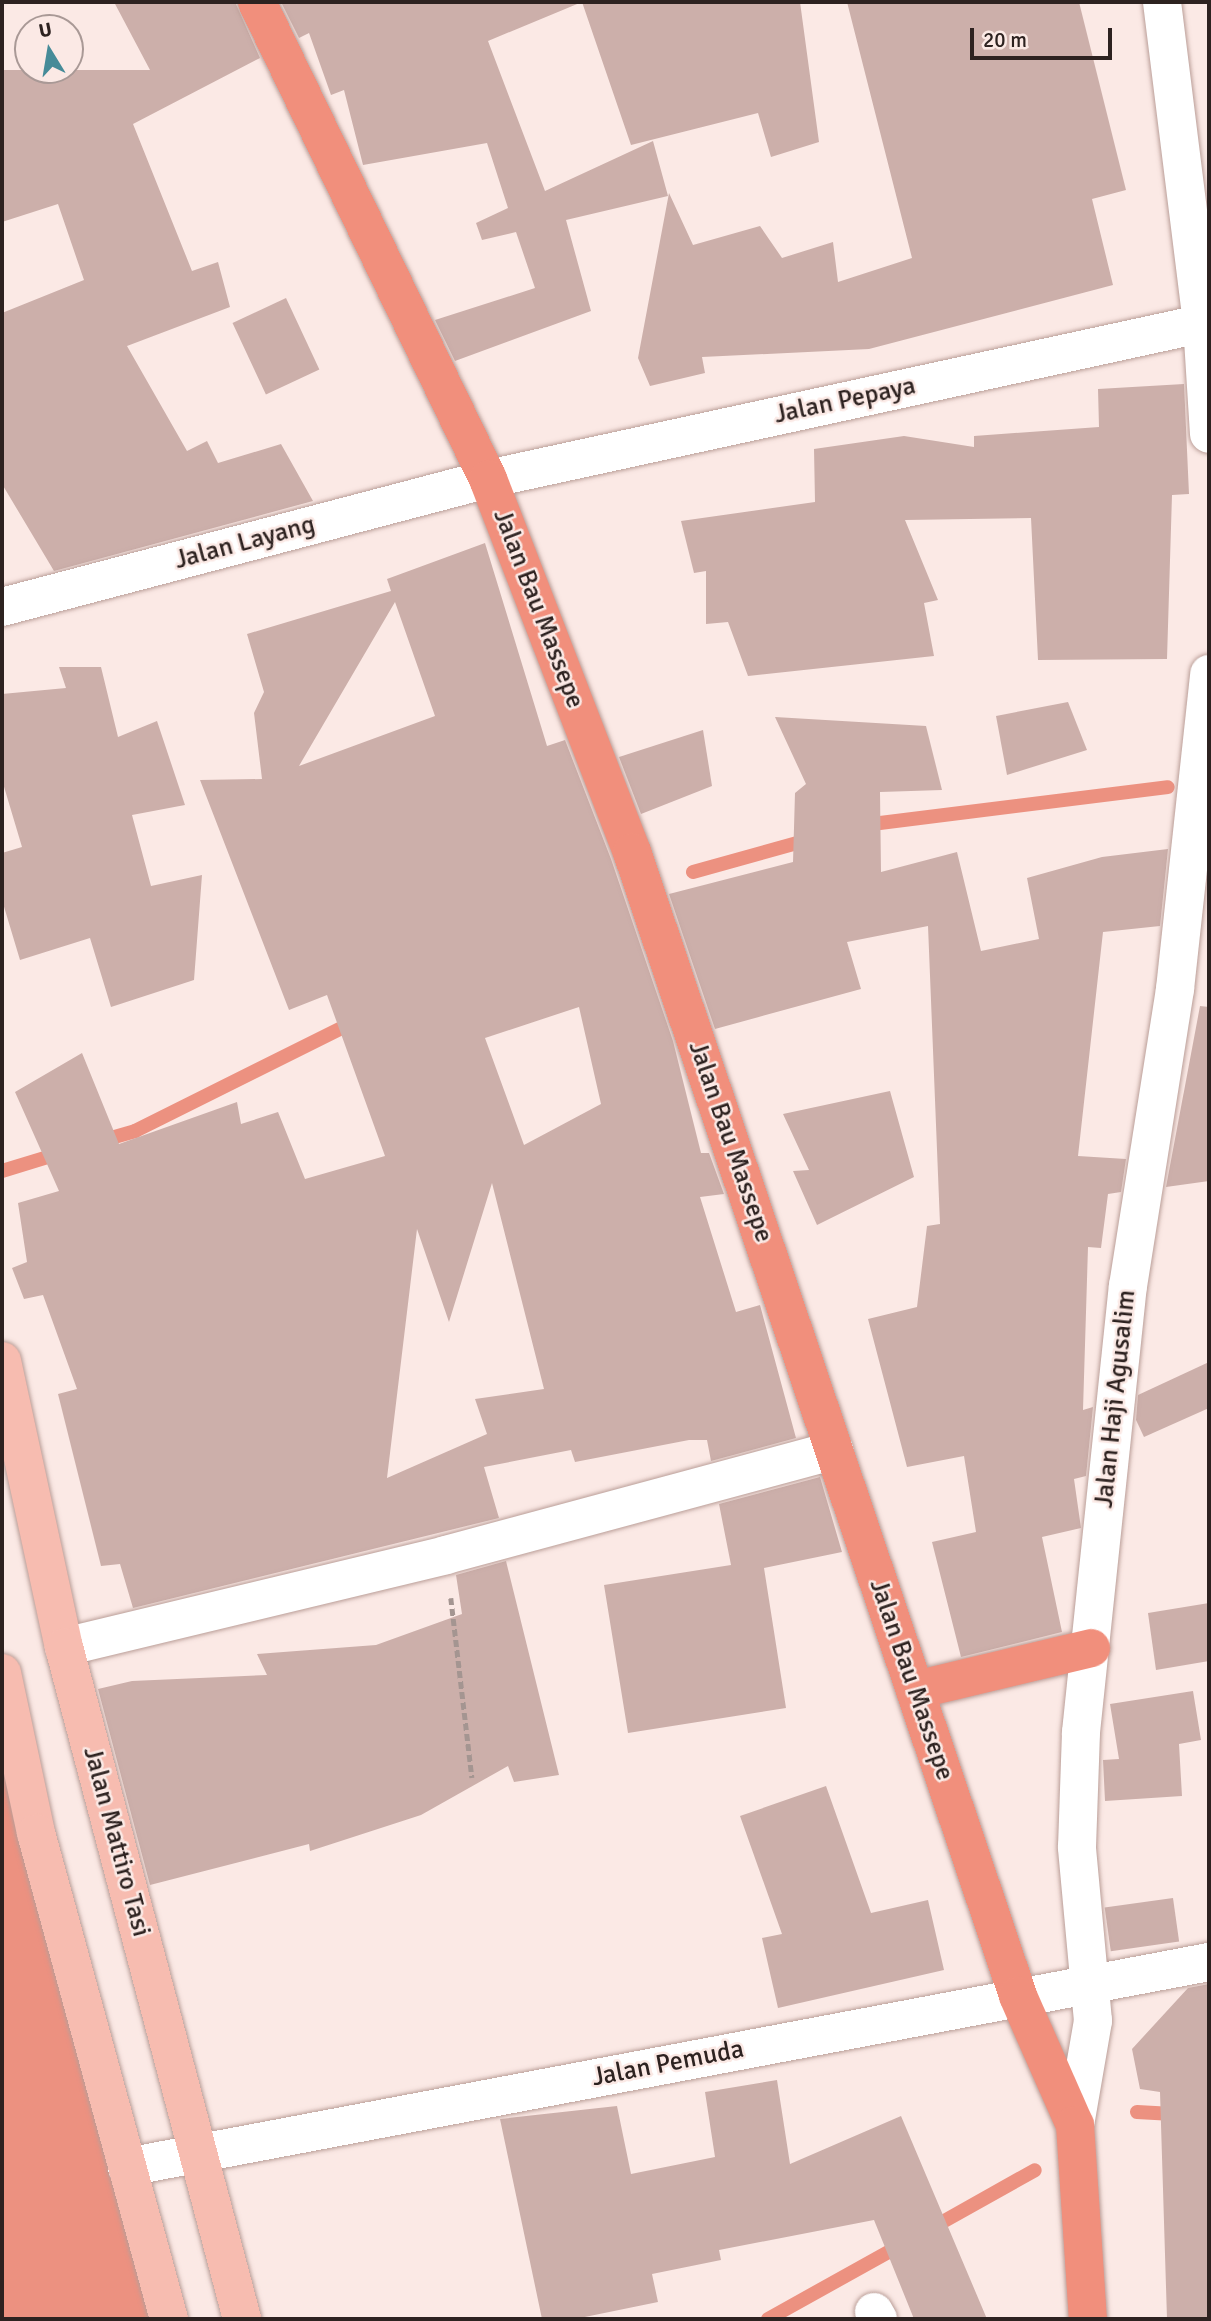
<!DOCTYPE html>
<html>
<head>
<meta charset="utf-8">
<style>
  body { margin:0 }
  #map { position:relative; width:1211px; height:2321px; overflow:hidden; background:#fbe9e5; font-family:Signika,sans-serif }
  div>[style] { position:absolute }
  .water>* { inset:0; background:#ec9180 }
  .stream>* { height:14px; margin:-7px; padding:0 7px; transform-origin:7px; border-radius:7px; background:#ec9180 }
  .building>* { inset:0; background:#ccafaa; transform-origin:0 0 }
  .path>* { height:4.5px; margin-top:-2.25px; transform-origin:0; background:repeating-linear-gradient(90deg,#a49591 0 7px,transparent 0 10.5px) }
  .roads { filter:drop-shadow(0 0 2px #ba9e98) drop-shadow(0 0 2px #ba9e98) }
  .minor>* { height:38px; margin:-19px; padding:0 19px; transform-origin:19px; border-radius:19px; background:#fff }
  .major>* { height:38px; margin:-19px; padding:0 19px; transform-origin:19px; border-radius:19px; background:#f7bcb0 }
  .highway>* { height:38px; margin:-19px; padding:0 19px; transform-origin:19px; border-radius:19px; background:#f18f7c }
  span { translate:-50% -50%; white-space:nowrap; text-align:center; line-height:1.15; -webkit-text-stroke:5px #fbe9e5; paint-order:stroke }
  .street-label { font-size:26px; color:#2d2220 }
  .frame { position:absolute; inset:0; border:4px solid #2d2220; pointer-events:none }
  .north { position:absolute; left:14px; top:14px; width:70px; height:70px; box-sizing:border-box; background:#fbe9e5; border:2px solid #a99996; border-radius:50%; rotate:349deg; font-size:19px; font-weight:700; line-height:28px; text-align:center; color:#2d2220 }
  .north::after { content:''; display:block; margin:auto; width:24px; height:32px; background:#468b98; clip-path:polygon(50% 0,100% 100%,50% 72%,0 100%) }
  .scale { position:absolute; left:970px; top:28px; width:142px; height:32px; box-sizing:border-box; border:4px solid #2d2220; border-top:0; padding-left:9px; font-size:21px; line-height:24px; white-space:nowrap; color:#2d2220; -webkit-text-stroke:5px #fbe9e5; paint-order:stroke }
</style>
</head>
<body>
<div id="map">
  <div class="water">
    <div style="clip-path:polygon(2px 1739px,152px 2319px,2px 2319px)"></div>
  </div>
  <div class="stream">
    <div style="left:864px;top:825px;width:306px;rotate:-7.1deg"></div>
    <div style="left:693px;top:872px;width:123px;rotate:-15.6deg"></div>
    <div style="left:97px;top:1142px;width:40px;rotate:-16deg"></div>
    <div style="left:135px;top:1131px;width:245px;rotate:-26.5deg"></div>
    <div style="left:2px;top:1171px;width:62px;rotate:-17deg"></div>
    <div style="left:1137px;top:2112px;width:72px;rotate:3.2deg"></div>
    <div style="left:930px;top:2229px;width:120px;rotate:-29.3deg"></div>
    <div style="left:768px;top:2319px;width:154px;rotate:-29.1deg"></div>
  </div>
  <div class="building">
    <div style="clip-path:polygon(114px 2px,235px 2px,260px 58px,133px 124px,192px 271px,218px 262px,230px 307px,127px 346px,187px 451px,207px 441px,218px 463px,281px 444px,313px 501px,54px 571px,2px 484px,2px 313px,84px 280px,58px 204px,2px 222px,2px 70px,150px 70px)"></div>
    <div style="clip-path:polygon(281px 2px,582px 2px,488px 41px,545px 191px,653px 141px,668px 196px,566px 220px,591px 311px,455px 361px,435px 320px,535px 288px,516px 232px,482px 240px,476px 223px,508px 208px,487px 143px,363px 165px,344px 90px,331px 95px,309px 33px,299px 38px)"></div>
    <div style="clip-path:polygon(582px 2px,800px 2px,819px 142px,771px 157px,758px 113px,631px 145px)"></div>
    <div style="clip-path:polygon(847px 2px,1079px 2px,1126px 190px,1092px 199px,1113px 285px,869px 349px,702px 357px,705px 373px,650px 386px,638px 358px,669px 193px,693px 245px,760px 226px,782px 258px,833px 242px,838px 282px,912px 258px)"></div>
    <div style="left:286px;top:298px;width:79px;height:59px;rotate:65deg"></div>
    <div style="clip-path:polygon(1184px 384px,1189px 494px,1172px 495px,1167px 659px,1038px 660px,1031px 518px,905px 520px,938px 600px,924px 603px,934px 656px,748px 676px,728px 622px,706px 624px,706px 571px,694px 573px,681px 521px,815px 502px,814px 449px,904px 436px,974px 447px,974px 436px,1099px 427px,1098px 389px)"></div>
    <div style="clip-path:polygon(evenodd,485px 543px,547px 746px,565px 740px,611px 859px,673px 1041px,701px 1153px,709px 1153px,724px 1194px,700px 1197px,736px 1312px,760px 1305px,796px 1438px,711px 1461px,707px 1440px,689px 1440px,575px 1462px,571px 1450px,484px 1467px,499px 1518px,133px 1608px,120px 1564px,101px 1566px,58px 1394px,77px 1389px,43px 1295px,24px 1299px,12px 1268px,27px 1262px,18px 1203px,59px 1191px,15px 1092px,82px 1053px,119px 1144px,237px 1102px,241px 1124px,278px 1112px,305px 1179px,385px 1156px,327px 995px,289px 1010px,200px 780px,262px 779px,254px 713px,264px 692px,247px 634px,391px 591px,387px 579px,485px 543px,395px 602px,435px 716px,299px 766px,395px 602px,485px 543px,579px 1007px,601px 1104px,524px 1145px,485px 1038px,579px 1007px,485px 543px,492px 1183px,544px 1389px,475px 1399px,487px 1434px,387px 1478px,417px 1229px,449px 1322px,492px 1183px)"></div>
    <div style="clip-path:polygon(59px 667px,101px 667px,118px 737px,157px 721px,185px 805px,132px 815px,151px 886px,202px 875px,194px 980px,111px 1007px,90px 938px,20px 960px,2px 900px,2px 853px,22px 847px,2px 780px,2px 694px,66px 688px)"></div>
    <div style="clip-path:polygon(1068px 702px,1087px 750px,1007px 775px,996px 716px)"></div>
    <div style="clip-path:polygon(775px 717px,926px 726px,942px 790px,880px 792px,881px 872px,957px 852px,981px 951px,1039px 939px,1027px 878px,1102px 857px,1168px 849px,1160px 926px,1103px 932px,1078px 1156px,1126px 1159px,1121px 1192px,1108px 1194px,1101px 1248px,1088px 1247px,1083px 1410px,1093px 1407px,1086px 1476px,1074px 1479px,1081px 1528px,1042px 1537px,1062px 1632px,961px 1657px,932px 1542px,976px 1532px,964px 1456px,907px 1467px,868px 1319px,917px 1307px,927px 1226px,940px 1224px,928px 926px,847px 942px,861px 989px,715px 1029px,669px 894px,793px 862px,795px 793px,806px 784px)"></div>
    <div style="clip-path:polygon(703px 730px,712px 786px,641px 814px,619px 757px)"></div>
    <div style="clip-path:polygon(1200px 1006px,1209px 1007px,1209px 1181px,1166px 1187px)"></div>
    <div style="clip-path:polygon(890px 1091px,914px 1177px,817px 1225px,793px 1171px,809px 1170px,783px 1114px)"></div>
    <div style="clip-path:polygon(1209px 1362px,1209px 1408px,1144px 1437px,1136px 1420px,1138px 1395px)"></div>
    <div style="clip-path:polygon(820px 1477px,842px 1552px,764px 1568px,786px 1708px,628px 1733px,604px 1585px,731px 1565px,719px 1504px)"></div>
    <div style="clip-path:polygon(506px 1561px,559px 1775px,514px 1782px,508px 1766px,421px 1815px,310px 1851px,309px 1844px,150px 1885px,98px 1689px,132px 1681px,267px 1675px,257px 1654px,376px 1645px,462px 1614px,456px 1575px)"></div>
    <div style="clip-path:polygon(1209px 1603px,1209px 1661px,1156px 1670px,1148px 1613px)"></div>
    <div style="clip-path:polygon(1193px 1691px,1201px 1740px,1179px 1744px,1182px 1796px,1105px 1801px,1103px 1760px,1119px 1759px,1110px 1704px)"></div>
    <div style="clip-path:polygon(826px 1786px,871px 1913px,928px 1900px,944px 1970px,778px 2008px,762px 1938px,782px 1934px,740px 1816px)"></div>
    <div style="left:1173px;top:1898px;width:44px;height:69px;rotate:82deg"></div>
    <div style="clip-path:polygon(1209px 1984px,1209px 2319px,1167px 2319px,1160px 2092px,1140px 2089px,1132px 2049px,1188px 1988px)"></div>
    <div style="clip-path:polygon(777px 2080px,790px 2164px,901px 2116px,987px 2319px,914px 2319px,874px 2220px,719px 2250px,721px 2260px,652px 2274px,658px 2302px,575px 2319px,542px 2319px,500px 2119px,617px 2106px,631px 2174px,715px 2157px,705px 2092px)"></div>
  </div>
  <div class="path">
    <div style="left:451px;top:1598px;width:181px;rotate:83.3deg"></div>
  </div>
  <div class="roads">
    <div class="minor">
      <div style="left:1162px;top:2px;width:323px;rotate:82.9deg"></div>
      <div style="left:1202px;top:323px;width:111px;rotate:86.4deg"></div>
      <div style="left:2px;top:607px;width:503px;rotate:-14.76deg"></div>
      <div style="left:488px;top:479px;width:738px;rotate:-12.28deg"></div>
      <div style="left:64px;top:1647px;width:393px;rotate:-13.5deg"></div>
      <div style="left:446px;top:1555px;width:402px;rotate:-15.1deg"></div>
      <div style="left:1075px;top:2125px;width:106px;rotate:-80.2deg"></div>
      <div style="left:1093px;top:2021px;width:175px;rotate:-95.3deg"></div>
      <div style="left:1077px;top:1847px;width:115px;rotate:-88deg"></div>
      <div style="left:1081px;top:1732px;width:448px;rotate:-84deg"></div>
      <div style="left:1128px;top:1286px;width:301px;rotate:-81deg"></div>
      <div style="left:1175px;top:989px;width:317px;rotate:-83.8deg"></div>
      <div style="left:127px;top:2167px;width:1101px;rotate:-10.73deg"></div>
      <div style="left:874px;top:2312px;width:8px;rotate:60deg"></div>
    </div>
    <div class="major">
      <div style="left:2px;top:1361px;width:293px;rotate:77.8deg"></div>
      <div style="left:64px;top:1647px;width:695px;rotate:75.16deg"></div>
      <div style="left:2px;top:1673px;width:164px;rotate:78deg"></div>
      <div style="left:36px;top:1833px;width:504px;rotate:74.7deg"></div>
    </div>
    <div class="highway">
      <div style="left:257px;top:2px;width:530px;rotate:64.16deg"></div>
      <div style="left:488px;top:479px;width:400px;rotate:68.9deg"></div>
      <div style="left:632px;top:852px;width:1207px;rotate:71.35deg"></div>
      <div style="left:1018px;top:1996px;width:141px;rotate:66.2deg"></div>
      <div style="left:1075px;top:2125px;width:194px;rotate:86.2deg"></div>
      <div style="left:915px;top:1690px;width:181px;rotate:-13.4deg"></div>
    </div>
  </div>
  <div class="street-label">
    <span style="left:845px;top:401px;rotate:-12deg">Jalan Pepaya</span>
    <span style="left:245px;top:543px;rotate:-15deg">Jalan Layang</span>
    <span style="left:538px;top:609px;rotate:69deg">Jalan Bau Massepe</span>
    <span style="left:730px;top:1142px;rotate:71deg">Jalan Bau Massepe</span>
    <span style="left:1116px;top:1399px;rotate:-84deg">Jalan Haji Agusalim</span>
    <span style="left:911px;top:1680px;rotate:71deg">Jalan Bau Massepe</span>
    <span style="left:116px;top:1842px;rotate:75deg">Jalan Mattiro Tasi</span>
    <span style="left:668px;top:2064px;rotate:-11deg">Jalan Pemuda</span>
  </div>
  <div class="frame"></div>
  <div class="north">U</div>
  <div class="scale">20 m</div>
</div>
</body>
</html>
